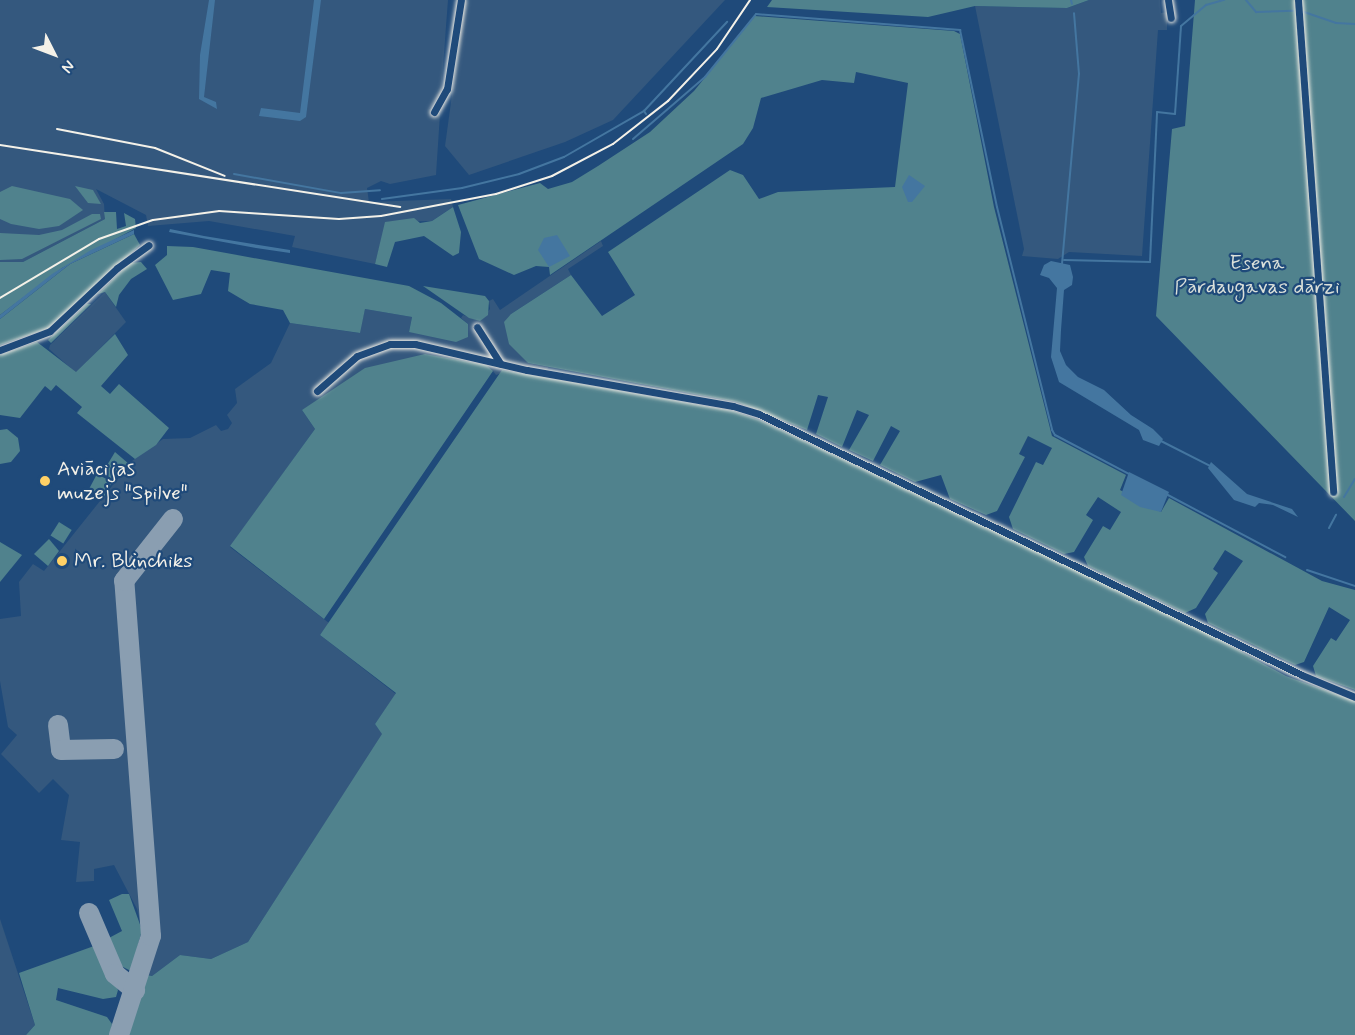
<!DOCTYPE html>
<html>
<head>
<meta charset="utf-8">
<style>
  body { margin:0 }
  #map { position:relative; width:1355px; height:1035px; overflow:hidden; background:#1f4a7a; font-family:Mynerve,sans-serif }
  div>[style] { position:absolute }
  .built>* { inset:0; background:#34587e }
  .green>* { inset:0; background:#50828d; transform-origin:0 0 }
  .water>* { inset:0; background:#4476a0 }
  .stream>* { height:2px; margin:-1px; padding:0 1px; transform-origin:1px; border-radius:1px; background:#4476a0 }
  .taxiway>* { height:20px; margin:-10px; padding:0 10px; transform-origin:10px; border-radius:10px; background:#8a9eb1 }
  .roads { filter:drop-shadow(0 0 2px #f4f1e8) drop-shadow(0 0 2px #f4f1e8) }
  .minor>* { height:7px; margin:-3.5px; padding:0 3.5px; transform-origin:3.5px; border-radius:3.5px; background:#1f4a7a }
  .rail>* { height:2px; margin:-1px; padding:0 1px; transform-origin:1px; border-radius:1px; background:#f4f1e8 }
  .dots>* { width:16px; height:16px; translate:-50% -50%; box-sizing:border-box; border:3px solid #1f4a7a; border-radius:50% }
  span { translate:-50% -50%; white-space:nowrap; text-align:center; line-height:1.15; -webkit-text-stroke:4.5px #1f4a7a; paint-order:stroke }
  .park-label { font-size:21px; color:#dbe0da }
  .poi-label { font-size:21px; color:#f4f1e8 }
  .left { translate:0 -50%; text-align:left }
  .north { position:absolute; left:24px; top:24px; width:60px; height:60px; -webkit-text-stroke:4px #1f4a7a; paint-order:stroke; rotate:132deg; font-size:16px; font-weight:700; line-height:24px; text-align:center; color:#f4f1e8 }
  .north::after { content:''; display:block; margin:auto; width:21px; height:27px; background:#f4f1e8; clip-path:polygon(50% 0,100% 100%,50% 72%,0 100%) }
</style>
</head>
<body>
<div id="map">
  <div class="built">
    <div style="clip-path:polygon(0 0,448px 0,441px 93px,429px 109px,440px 114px,436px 175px,390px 184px,381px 181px,367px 188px,369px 202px,451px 199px,453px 207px,432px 221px,386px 222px,375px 264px,292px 247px,295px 236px,209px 221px,148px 226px,146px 215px,96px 189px,104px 204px,105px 219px,23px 262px,0 262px)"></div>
    <div style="clip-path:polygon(465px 0,725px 0,613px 120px,565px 142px,469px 175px,445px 146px)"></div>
    <div style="clip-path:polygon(1089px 0,1160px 0,1161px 13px,1167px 12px,1167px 30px,1158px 30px,1142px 256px,1069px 252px,1058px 259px,1022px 256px,1024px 249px,975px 6px,1067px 8px)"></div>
    <div style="clip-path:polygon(601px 241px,603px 246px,568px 269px,571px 275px,511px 314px,528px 363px,548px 367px,546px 378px,509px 371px,496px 375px,493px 371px,302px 410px,315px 429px,230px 547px,329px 623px,320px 635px,396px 694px,375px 724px,383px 734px,248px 942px,211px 959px,180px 955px,152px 976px,131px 971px,142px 929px,137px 909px,114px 865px,94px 869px,94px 881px,76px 882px,80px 842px,61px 840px,69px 795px,53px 779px,39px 793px,1px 754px,17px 735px,8px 727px,0 681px,0 619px,21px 616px,19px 582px,33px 564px,44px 571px,132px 461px,163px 439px,190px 438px,216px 425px,221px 431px,228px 429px,232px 423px,227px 415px,237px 403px,235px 389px,271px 363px,290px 323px,359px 333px,365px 309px,412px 317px,409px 332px,468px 324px,461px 318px,463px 315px,480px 321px,490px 309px,489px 301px,493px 299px,500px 310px)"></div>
    <div style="clip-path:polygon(105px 292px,126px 322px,76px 373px,49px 349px,50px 345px)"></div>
    <div style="clip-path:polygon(0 919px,35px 1025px,26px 1035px,0 1035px)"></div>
  </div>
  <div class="green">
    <div style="clip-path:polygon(772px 0,1089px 0,1067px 8px,975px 6px,928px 17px,767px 7px)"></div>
    <div style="clip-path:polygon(1195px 0,1355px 0,1355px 521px,1156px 316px,1172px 129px,1185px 126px)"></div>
    <div style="clip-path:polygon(755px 16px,954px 31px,960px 34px,994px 207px,1052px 436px,1126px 475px,1120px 490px,1161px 512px,1169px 498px,1322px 581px,1355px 590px,1355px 690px,1316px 676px,1313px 666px,1331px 638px,1336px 641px,1350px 620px,1329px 607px,1304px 662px,1295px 665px,1208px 623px,1205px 614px,1243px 561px,1225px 550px,1213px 569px,1218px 573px,1196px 608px,1185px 613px,1088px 566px,1084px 557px,1103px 526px,1110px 530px,1121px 512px,1098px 497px,1086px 515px,1093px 520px,1074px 552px,1064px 554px,1013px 529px,1009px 517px,1036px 462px,1043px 465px,1052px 448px,1028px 436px,1019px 454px,1025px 457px,997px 511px,986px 515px,950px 499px,941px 475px,915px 482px,880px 465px,900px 431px,891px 426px,873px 461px,849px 450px,869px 415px,857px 410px,842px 447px,816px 434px,828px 397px,818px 395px,807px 430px,737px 402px,528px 363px,509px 344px,504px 322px,511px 314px,571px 275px,602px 316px,635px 295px,608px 252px,730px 170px,743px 175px,759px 199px,778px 192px,895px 187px,908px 83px,856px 72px,854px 83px,822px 80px,761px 98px,753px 128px,743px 144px,550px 275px,549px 267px,536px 266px,514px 275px,479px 259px,458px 205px,540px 183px,548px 189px,572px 182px,598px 166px,650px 132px,694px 91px)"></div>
    <div style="clip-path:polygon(12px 186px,70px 199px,83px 210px,59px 226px,39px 229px,11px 224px,0 219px,0 192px)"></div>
    <div style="clip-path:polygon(75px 186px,93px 190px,101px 204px,88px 203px)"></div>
    <div style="clip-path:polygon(453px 207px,461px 232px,459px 253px,453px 256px,424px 236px,395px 242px,387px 267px,375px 264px,385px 222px,414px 218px,420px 223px,432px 221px)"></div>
    <div style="clip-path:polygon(104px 212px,116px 212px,117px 229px,126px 226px,124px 213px,135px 219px,136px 228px,62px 268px,0 315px,0 262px,23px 262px,105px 219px)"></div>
    <div style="clip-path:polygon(92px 214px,100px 214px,101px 219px,22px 259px,0 260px,0 233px,39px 235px,62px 230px)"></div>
    <div style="clip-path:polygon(134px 234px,140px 245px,49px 328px,0 345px,0 319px,70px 264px)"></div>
    <div style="clip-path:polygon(167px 246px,193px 247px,409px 286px,441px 303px,468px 324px,468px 337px,456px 342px,409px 332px,412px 317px,365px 309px,360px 333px,290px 323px,283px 310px,250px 304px,228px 291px,230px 273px,211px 270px,201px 294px,173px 300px,155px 265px,167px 255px)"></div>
    <div style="clip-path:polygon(141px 262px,147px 269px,131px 279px,119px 295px,116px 307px,105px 292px,98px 294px,130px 263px)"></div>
    <div style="clip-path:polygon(423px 286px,485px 296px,489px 301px,488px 315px,480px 321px,469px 318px)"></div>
    <div style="clip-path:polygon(87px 304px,91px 304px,51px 343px,48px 340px)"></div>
    <div style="clip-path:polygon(115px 334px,128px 355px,101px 386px,110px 394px,119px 384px,169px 428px,156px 445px,135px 459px,77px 413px,82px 407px,56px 385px,51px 391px,45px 386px,20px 418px,0 415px,0 355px,37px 342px,76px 372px)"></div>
    <div style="clip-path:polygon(425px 354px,486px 365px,493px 371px,324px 619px,230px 546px,315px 429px,302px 410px,365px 368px)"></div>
    <div style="clip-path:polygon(502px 370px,733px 411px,762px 421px,1196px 627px,1286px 676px,1355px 701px,1355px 1035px,126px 1035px,147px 975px,152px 976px,180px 955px,211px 959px,248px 942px,382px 734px,375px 724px,396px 693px,320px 635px)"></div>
    <div style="clip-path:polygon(7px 429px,18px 438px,20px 451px,11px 462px,0 464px,0 430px)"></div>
    <div style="clip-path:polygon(115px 452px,129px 464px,113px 480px,103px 472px)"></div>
    <div style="left:97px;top:474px;width:17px;height:17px;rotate:28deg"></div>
    <div style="left:59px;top:522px;width:15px;height:16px;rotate:32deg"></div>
    <div style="clip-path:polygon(49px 539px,59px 551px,48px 566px,34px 554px)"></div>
    <div style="clip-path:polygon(0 542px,22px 555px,0 582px)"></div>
    <div style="clip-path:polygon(122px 894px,129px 894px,142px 930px,131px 971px,119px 965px,107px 939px,122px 931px,109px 900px)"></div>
    <div style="clip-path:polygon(94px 946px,118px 990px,116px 997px,103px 999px,58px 988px,56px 1000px,107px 1017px,112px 1024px,110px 1035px,26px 1035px,35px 1025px,19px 973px)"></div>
  </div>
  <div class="water">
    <div style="clip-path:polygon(209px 0,215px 0,204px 97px,216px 102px,217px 109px,199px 99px,200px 55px)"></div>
    <div style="clip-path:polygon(314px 0,321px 0,306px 117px,300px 121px,259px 116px,261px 108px,300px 113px)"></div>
    <div style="clip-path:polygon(909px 175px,925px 186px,912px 202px,908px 202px,902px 187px)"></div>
    <div style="clip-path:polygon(170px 229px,204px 236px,290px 250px,290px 253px,256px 248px,169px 232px)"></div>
    <div style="clip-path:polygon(134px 230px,134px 234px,70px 264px,0 319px,0 315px,52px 274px,91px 250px)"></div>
    <div style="clip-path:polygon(557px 235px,570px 256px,549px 267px,538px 250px,544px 238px)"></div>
    <div style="clip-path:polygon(1051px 261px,1070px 265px,1073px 277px,1072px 285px,1064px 290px,1061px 330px,1060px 351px,1066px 365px,1078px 377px,1104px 390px,1131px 415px,1153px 429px,1163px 439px,1159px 446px,1143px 440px,1139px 430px,1059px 382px,1051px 357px,1057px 288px,1049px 278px,1040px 275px,1044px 265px)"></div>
    <div style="clip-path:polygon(1211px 462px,1247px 494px,1292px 509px,1298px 517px,1273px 505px,1259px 503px,1255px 507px,1234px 500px,1208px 468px)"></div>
    <div style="clip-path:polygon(1129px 472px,1169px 492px,1161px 512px,1140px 507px,1121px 495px)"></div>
  </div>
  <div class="stream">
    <div style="left:1071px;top:0;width:4px;rotate:76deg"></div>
    <div style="left:1246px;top:0;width:16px;rotate:50deg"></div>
    <div style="left:1256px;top:12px;width:37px;rotate:-2deg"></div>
    <div style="left:1304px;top:12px;width:34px;rotate:19deg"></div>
    <div style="left:1336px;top:23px;width:19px;rotate:3deg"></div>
    <div style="left:646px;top:114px;width:4px;rotate:-124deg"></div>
    <div style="left:644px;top:111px;width:122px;rotate:-47deg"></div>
    <div style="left:633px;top:139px;width:95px;rotate:-40.7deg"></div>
    <div style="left:705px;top:77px;width:81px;rotate:-51deg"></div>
    <div style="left:756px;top:14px;width:205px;rotate:4.5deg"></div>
    <div style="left:960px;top:30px;width:181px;rotate:78.2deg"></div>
    <div style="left:997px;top:207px;width:230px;rotate:76.1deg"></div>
    <div style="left:1052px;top:430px;width:6px;rotate:59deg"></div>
    <div style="left:1055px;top:435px;width:84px;rotate:27.8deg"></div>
    <div style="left:234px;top:174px;width:109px;rotate:10.1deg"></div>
    <div style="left:341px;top:193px;width:39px;rotate:-4deg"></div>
    <div style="left:382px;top:199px;width:81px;rotate:-7.8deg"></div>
    <div style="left:462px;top:188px;width:59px;rotate:-13.8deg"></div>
    <div style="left:519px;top:174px;width:48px;rotate:-20.7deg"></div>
    <div style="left:564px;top:157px;width:92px;rotate:-29.9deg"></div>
    <div style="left:1064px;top:260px;width:86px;rotate:1.3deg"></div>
    <div style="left:1150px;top:262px;width:150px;rotate:-87.3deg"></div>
    <div style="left:1157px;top:112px;width:18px;rotate:6deg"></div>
    <div style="left:1175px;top:114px;width:88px;rotate:-86.1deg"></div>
    <div style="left:1181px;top:26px;width:33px;rotate:-40deg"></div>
    <div style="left:1206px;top:5px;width:19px;rotate:-16deg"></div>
    <div style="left:1062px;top:264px;width:191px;rotate:-84.9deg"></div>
    <div style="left:1079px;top:74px;width:61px;rotate:-94.7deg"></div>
    <div style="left:1161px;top:441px;width:55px;rotate:27deg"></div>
    <div style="left:1166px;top:494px;width:135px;rotate:27.9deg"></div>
    <div style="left:1344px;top:497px;width:21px;rotate:-59deg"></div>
    <div style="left:1329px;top:528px;width:15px;rotate:-62deg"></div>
    <div style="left:1307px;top:570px;width:51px;rotate:18.4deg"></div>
  </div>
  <div class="taxiway">
    <div style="left:58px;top:725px;width:25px;rotate:83deg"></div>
    <div style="left:61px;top:750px;width:53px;rotate:-1.1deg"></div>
    <div style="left:89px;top:913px;width:66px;rotate:66.9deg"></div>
    <div style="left:115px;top:974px;width:26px;rotate:39deg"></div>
    <div style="left:119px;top:1035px;width:104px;rotate:-72.1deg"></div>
    <div style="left:151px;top:936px;width:356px;rotate:-94.3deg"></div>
    <div style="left:124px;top:581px;width:79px;rotate:-51.7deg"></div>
  </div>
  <div class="roads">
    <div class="minor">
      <div style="left:1168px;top:0;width:18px;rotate:81deg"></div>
      <div style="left:1298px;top:0;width:493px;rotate:85.9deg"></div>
      <div style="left:434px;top:112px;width:26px;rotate:-61deg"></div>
      <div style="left:447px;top:89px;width:90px;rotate:-81.1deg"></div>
      <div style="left:477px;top:327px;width:43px;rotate:57.4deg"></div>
      <div style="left:0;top:350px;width:53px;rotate:-20.8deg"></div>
      <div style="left:50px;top:331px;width:92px;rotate:-43.2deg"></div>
      <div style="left:117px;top:268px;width:39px;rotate:-36deg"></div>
      <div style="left:317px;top:391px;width:53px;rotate:-41.2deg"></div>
      <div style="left:357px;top:356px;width:35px;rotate:-20deg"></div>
      <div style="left:390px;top:344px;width:25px"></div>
      <div style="left:415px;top:344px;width:115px;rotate:13.1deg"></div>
      <div style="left:527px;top:370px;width:209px;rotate:9.9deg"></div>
      <div style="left:733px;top:406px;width:27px;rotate:17deg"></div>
      <div style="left:759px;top:414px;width:602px;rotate:25.67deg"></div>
      <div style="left:1302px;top:675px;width:57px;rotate:22.5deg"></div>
    </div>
  </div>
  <div class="rail">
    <div style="left:57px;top:129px;width:100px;rotate:11deg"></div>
    <div style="left:155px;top:148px;width:75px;rotate:21.8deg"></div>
    <div style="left:0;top:145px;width:405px;rotate:8.8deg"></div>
    <div style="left:0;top:298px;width:115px;rotate:-30.8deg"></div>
    <div style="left:99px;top:239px;width:57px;rotate:-19.4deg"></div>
    <div style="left:153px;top:220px;width:67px;rotate:-7.8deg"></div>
    <div style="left:219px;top:211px;width:120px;rotate:3.8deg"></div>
    <div style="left:339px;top:219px;width:42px;rotate:-4.1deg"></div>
    <div style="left:381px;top:216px;width:117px;rotate:-10.8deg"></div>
    <div style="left:496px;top:194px;width:59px;rotate:-17.8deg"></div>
    <div style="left:552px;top:176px;width:69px;rotate:-27.7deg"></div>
    <div style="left:613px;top:144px;width:70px;rotate:-38deg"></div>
    <div style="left:668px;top:101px;width:71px;rotate:-46.7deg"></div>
    <div style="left:717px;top:49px;width:59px;rotate:-56deg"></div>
  </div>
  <div class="dots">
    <div style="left:45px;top:481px;background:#ffd166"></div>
    <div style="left:62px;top:561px;background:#ffd166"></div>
  </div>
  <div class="park-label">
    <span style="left:1257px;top:275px">Esena<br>Pārdaugavas dārzi</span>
  </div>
  <div class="poi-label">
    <span class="left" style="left:57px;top:481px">Aviācijas<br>muzejs "Spilve"</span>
    <span class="left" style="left:74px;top:561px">Mr. Blinchiks</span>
  </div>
  <div class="north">N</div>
</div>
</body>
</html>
